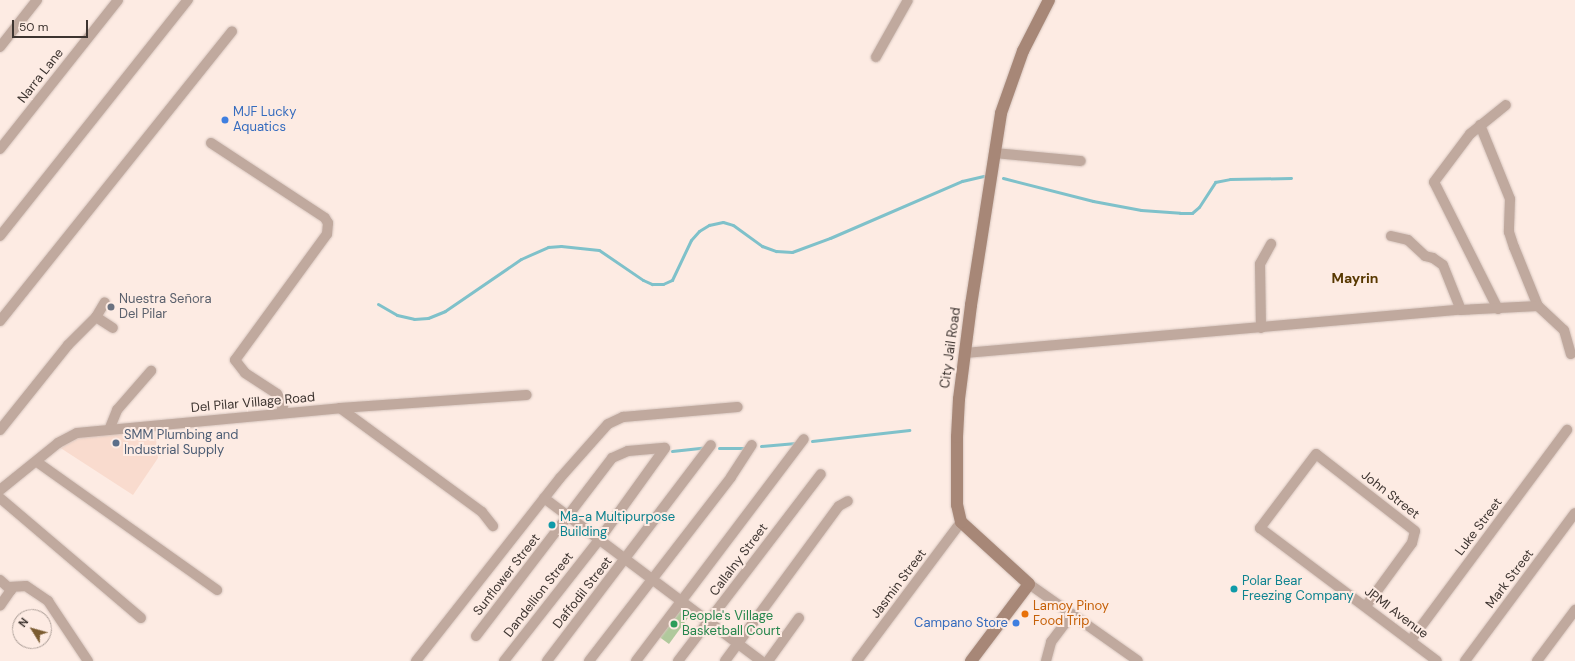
<!DOCTYPE html>
<html>
<head>
<meta charset="utf-8">
<style>
  body { margin:0 }
  #map { position:relative; width:1575px; height:661px; overflow:hidden; background:#fdebe3; font-family:"DM Sans",sans-serif }
  div>[style] { position:absolute }
  .built>* { inset:0; background:#f9dbce }
  .green>* { inset:0; background:#b0c99c; transform-origin:0 0 }
  .stream>* { height:3px; margin:-1.5px; padding:0 1.5px; transform-origin:1.5px; border-radius:1.5px; background:#7fc1ca }
  .roads { filter:drop-shadow(0 0 1px #d7c6bf) drop-shadow(0 0 1px #d7c6bf) }
  .street>* { height:10px; margin:-5px; padding:0 5px; transform-origin:5px; border-radius:5px; background:#c0a99e }
  .secondary>* { height:12px; margin:-6px; padding:0 6px; transform-origin:6px; border-radius:6px; background:#a78777 }
  .dots>* { width:11px; height:11px; translate:-50% -50%; box-sizing:border-box; border:2px solid #fdebe3; border-radius:50% }
  span { translate:-50% -50%; white-space:nowrap; text-align:center; line-height:1.15; -webkit-text-stroke:4px #fdebe3; paint-order:stroke }
  .street-label { font-size:13px; color:#3d3430 }
  .shop-label { font-size:13px; color:#366cbe }
  .left { translate:0 -50%; text-align:left }
  .right { translate:-100% -50%; text-align:right }
  .worship-label { font-size:13px; color:#5b616d }
  .service-label { font-size:13px; color:#4e5e75 }
  .culture-label { font-size:13px; color:#0d838f }
  .food-label { font-size:13px; color:#c56008 }
  .leisure-label { font-size:13px; color:#27864d }
  .neighbourhood-label { font-size:14px; color:#583800; font-weight:700 }
  .north { position:absolute; left:12px; top:609px; width:40px; height:40px; box-sizing:border-box; background:#fdebe3; border:1px solid #b0a29b; border-radius:50%; rotate:307deg; font-size:11px; font-weight:700; line-height:16px; text-align:center; color:#3d3430 }
  .north::after { content:''; display:block; margin:auto; width:14px; height:18px; background:#7b5c31; clip-path:polygon(50% 0,100% 100%,50% 72%,0 100%) }
  .scale { position:absolute; left:12px; top:20px; width:76px; height:18px; box-sizing:border-box; border:2px solid #3d3430; border-top:0; padding-left:5px; font-size:12px; line-height:14px; white-space:nowrap; color:#3d3430; -webkit-text-stroke:3px #fdebe3; paint-order:stroke }
</style>
</head>
<body>
<div id="map">
  <div class="built">
    <div style="clip-path:polygon(155px 429px,158px 458px,133px 495px,59px 447px,78px 436px)"></div>
  </div>
  <div class="green">
    <div style="left:680px;top:605px;width:14px;height:38px;rotate:36deg"></div>
  </div>
  <div class="stream">
    <div style="left:1003px;top:178px;width:93px;rotate:14.3deg"></div>
    <div style="left:1093px;top:201px;width:49px;rotate:10.6deg"></div>
    <div style="left:1141px;top:210px;width:39px;rotate:4deg"></div>
    <div style="left:1180px;top:213px;width:12px"></div>
    <div style="left:1192px;top:213px;width:9px;rotate:-41deg"></div>
    <div style="left:1199px;top:207px;width:30px;rotate:-57deg"></div>
    <div style="left:1215px;top:182px;width:15px;rotate:-11deg"></div>
    <div style="left:1230px;top:179px;width:61px;rotate:-0.9deg"></div>
    <div style="left:378px;top:304px;width:22px;rotate:30deg"></div>
    <div style="left:397px;top:315px;width:17px;rotate:13deg"></div>
    <div style="left:414px;top:319px;width:14px;rotate:-4deg"></div>
    <div style="left:428px;top:318px;width:18px;rotate:-22deg"></div>
    <div style="left:445px;top:311px;width:92px;rotate:-34.4deg"></div>
    <div style="left:521px;top:259px;width:30px;rotate:-24deg"></div>
    <div style="left:548px;top:247px;width:13px;rotate:-4deg"></div>
    <div style="left:561px;top:246px;width:38px;rotate:6deg"></div>
    <div style="left:599px;top:250px;width:53px;rotate:34.3deg"></div>
    <div style="left:643px;top:280px;width:10px;rotate:24deg"></div>
    <div style="left:652px;top:284px;width:11px"></div>
    <div style="left:663px;top:284px;width:10px;rotate:-24deg"></div>
    <div style="left:672px;top:280px;width:44px;rotate:-64.6deg"></div>
    <div style="left:691px;top:240px;width:12px;rotate:-48deg"></div>
    <div style="left:699px;top:231px;width:12px;rotate:-31deg"></div>
    <div style="left:709px;top:225px;width:14px;rotate:-12deg"></div>
    <div style="left:723px;top:222px;width:10px;rotate:17deg"></div>
    <div style="left:733px;top:225px;width:36px;rotate:36deg"></div>
    <div style="left:762px;top:246px;width:15px;rotate:20deg"></div>
    <div style="left:776px;top:251px;width:16px;rotate:4deg"></div>
    <div style="left:792px;top:252px;width:40px;rotate:-20.2deg"></div>
    <div style="left:830px;top:238px;width:144px;rotate:-23.4deg"></div>
    <div style="left:962px;top:181px;width:22px;rotate:-13deg"></div>
    <div style="left:812px;top:441px;width:98px;rotate:-6.5deg"></div>
    <div style="left:761px;top:446px;width:35px;rotate:-5deg"></div>
    <div style="left:719px;top:448px;width:28px"></div>
    <div style="left:672px;top:451px;width:30px;rotate:-6deg"></div>
  </div>
  <div class="roads">
    <div class="street">
      <div style="left:0;top:47px;width:60px;rotate:-51.8deg"></div>
      <div style="left:876px;top:57px;width:65px;rotate:-60.7deg"></div>
      <div style="left:1480px;top:125px;width:80px;rotate:67.9deg"></div>
      <div style="left:1510px;top:199px;width:33px;rotate:92deg"></div>
      <div style="left:1509px;top:232px;width:16px;rotate:72deg"></div>
      <div style="left:1514px;top:247px;width:64px;rotate:67.9deg"></div>
      <div style="left:1538px;top:306px;width:35px;rotate:43deg"></div>
      <div style="left:1564px;top:330px;width:25px;rotate:74deg"></div>
      <div style="left:211px;top:143px;width:136px;rotate:33.3deg"></div>
      <div style="left:325px;top:218px;width:6px;rotate:59deg"></div>
      <div style="left:328px;top:223px;width:11px;rotate:95deg"></div>
      <div style="left:327px;top:234px;width:156px;rotate:126.1deg"></div>
      <div style="left:235px;top:360px;width:16px;rotate:52deg"></div>
      <div style="left:245px;top:373px;width:38px;rotate:33deg"></div>
      <div style="left:277px;top:394px;width:13px;rotate:61deg"></div>
      <div style="left:283px;top:405px;width:8px;rotate:104deg"></div>
      <div style="left:0;top:149px;width:190px;rotate:-51.6deg"></div>
      <div style="left:994px;top:153px;width:87px;rotate:5.3deg"></div>
      <div style="left:0;top:236px;width:302px;rotate:-51.5deg"></div>
      <div style="left:1391px;top:236px;width:17px;rotate:13deg"></div>
      <div style="left:1408px;top:240px;width:23px;rotate:43deg"></div>
      <div style="left:1425px;top:256px;width:8px;rotate:14deg"></div>
      <div style="left:1433px;top:258px;width:12px;rotate:35deg"></div>
      <div style="left:1443px;top:265px;width:48px;rotate:68.2deg"></div>
      <div style="left:1498px;top:309px;width:142px;rotate:-116.7deg"></div>
      <div style="left:1434px;top:182px;width:60px;rotate:-53.1deg"></div>
      <div style="left:1470px;top:134px;width:46px;rotate:-38.9deg"></div>
      <div style="left:96px;top:317px;width:20px;rotate:33deg"></div>
      <div style="left:0;top:321px;width:371px;rotate:-51.3deg"></div>
      <div style="left:1261px;top:328px;width:64px;rotate:-90.9deg"></div>
      <div style="left:1260px;top:264px;width:23px;rotate:-61deg"></div>
      <div style="left:965px;top:353px;width:498px;rotate:-5deg"></div>
      <div style="left:1461px;top:310px;width:77px;rotate:-3deg"></div>
      <div style="left:340px;top:408px;width:176px;rotate:36.2deg"></div>
      <div style="left:482px;top:512px;width:18px;rotate:52deg"></div>
      <div style="left:0;top:430px;width:109px;rotate:-51.3deg"></div>
      <div style="left:68px;top:345px;width:40px;rotate:-45deg"></div>
      <div style="left:96px;top:317px;width:17px;rotate:-59deg"></div>
      <div style="left:109px;top:430px;width:22px;rotate:-68deg"></div>
      <div style="left:117px;top:410px;width:52px;rotate:-48.9deg"></div>
      <div style="left:37px;top:462px;width:221px;rotate:35.4deg"></div>
      <div style="left:0;top:490px;width:75px;rotate:-39deg"></div>
      <div style="left:58px;top:443px;width:21px;rotate:-28deg"></div>
      <div style="left:77px;top:433px;width:264px;rotate:-5.4deg"></div>
      <div style="left:340px;top:408px;width:187px;rotate:-4deg"></div>
      <div style="left:0;top:498px;width:185px;rotate:40.4deg"></div>
      <div style="left:544px;top:498px;width:271px;rotate:36.9deg"></div>
      <div style="left:0;top:580px;width:15px;rotate:42deg"></div>
      <div style="left:11px;top:590px;width:19px;rotate:125deg"></div>
      <div style="left:1029px;top:584px;width:133px;rotate:35.2deg"></div>
      <div style="left:9px;top:587px;width:17px;rotate:-3deg"></div>
      <div style="left:26px;top:586px;width:27px;rotate:34deg"></div>
      <div style="left:48px;top:601px;width:72px;rotate:56.3deg"></div>
      <div style="left:1366px;top:606px;width:78px;rotate:-53.9deg"></div>
      <div style="left:1412px;top:543px;width:12px;rotate:-76deg"></div>
      <div style="left:1415px;top:531px;width:125px;rotate:-142.1deg"></div>
      <div style="left:1316px;top:454px;width:93px;rotate:127.1deg"></div>
      <div style="left:1260px;top:528px;width:221px;rotate:36.9deg"></div>
      <div style="left:476px;top:636px;width:224px;rotate:-52.6deg"></div>
      <div style="left:612px;top:458px;width:17px;rotate:-24deg"></div>
      <div style="left:628px;top:451px;width:37px;rotate:-5deg"></div>
      <div style="left:1411px;top:640px;width:262px;rotate:-53.4deg"></div>
      <div style="left:416px;top:661px;width:233px;rotate:-51.8deg"></div>
      <div style="left:560px;top:478px;width:72px;rotate:-48.4deg"></div>
      <div style="left:608px;top:424px;width:17px;rotate:-25deg"></div>
      <div style="left:623px;top:417px;width:115px;rotate:-5deg"></div>
      <div style="left:504px;top:661px;width:154px;rotate:-51.9deg"></div>
      <div style="left:599px;top:540px;width:113px;rotate:-54.3deg"></div>
      <div style="left:547px;top:661px;width:271px;rotate:-52.8deg"></div>
      <div style="left:589px;top:661px;width:232px;rotate:-52.3deg"></div>
      <div style="left:731px;top:477px;width:38px;rotate:-57deg"></div>
      <div style="left:636px;top:661px;width:278px;rotate:-52.9deg"></div>
      <div style="left:678px;top:661px;width:235px;rotate:-52.6deg"></div>
      <div style="left:725px;top:661px;width:192px;rotate:-53.7deg"></div>
      <div style="left:839px;top:506px;width:10px;rotate:-29deg"></div>
      <div style="left:768px;top:661px;width:53px;rotate:-54.2deg"></div>
      <div style="left:857px;top:661px;width:174px;rotate:-53.2deg"></div>
      <div style="left:1046px;top:661px;width:20px;rotate:-75deg"></div>
      <div style="left:1051px;top:642px;width:35px;rotate:-53deg"></div>
      <div style="left:1465px;top:661px;width:184px;rotate:-53.4deg"></div>
      <div style="left:1537px;top:661px;width:64px;rotate:-53.3deg"></div>
    </div>
    <div class="secondary">
      <div style="left:971px;top:661px;width:96px;rotate:-53deg"></div>
      <div style="left:1029px;top:584px;width:92px;rotate:-137.6deg"></div>
      <div style="left:961px;top:522px;width:17px;rotate:-103deg"></div>
      <div style="left:957px;top:505px;width:68px;rotate:-90deg"></div>
      <div style="left:957px;top:437px;width:38px;rotate:-87deg"></div>
      <div style="left:959px;top:399px;width:95px;rotate:-82.7deg"></div>
      <div style="left:971px;top:305px;width:194px;rotate:-81.1deg"></div>
      <div style="left:1001px;top:113px;width:66px;rotate:-70.5deg"></div>
      <div style="left:1023px;top:51px;width:57px;rotate:-63deg"></div>
    </div>
  </div>
  <div class="dots">
    <div style="left:225px;top:120px;background:#3f7fe0"></div>
    <div style="left:111px;top:307px;background:#6b7280"></div>
    <div style="left:116px;top:443px;background:#5c6f8a"></div>
    <div style="left:552px;top:525px;background:#0f9aa8"></div>
    <div style="left:1234px;top:589px;background:#0f9aa8"></div>
    <div style="left:1025px;top:614px;background:#e8710a"></div>
    <div style="left:1016px;top:623px;background:#3f7fe0"></div>
    <div style="left:674px;top:624px;background:#2e9e5b"></div>
  </div>
  <div class="street-label">
    <span style="left:41px;top:76px;rotate:-52deg">Narra Lane</span>
    <span style="left:951px;top:348px;rotate:-82deg">City Jail Road</span>
    <span style="left:253px;top:403px;rotate:-5deg">Del Pilar Village Road</span>
    <span style="left:1390px;top:495px;rotate:38deg">John Street</span>
    <span style="left:1479px;top:527px;rotate:-53deg">Luke Street</span>
    <span style="left:739px;top:560px;rotate:-53deg">Callalny Street</span>
    <span style="left:507px;top:575px;rotate:-52deg">Sunflower Street</span>
    <span style="left:1510px;top:579px;rotate:-53deg">Mark Street</span>
    <span style="left:899px;top:584px;rotate:-53deg">Jasmin Street</span>
    <span style="left:583px;top:593px;rotate:-52deg">Daffodil Street</span>
    <span style="left:539px;top:595px;rotate:-52deg">Dandellion Street</span>
    <span style="left:1396px;top:613px;rotate:37deg">JPMI Avenue</span>
  </div>
  <div class="shop-label">
    <span class="left" style="left:233px;top:120px">MJF Lucky<br>Aquatics</span>
    <span class="right" style="left:1008px;top:623px">Campano Store</span>
  </div>
  <div class="worship-label">
    <span class="left" style="left:119px;top:307px">Nuestra Señora<br>Del Pilar</span>
  </div>
  <div class="service-label">
    <span class="left" style="left:124px;top:443px">SMM Plumbing and<br>Industrial Supply</span>
  </div>
  <div class="culture-label">
    <span class="left" style="left:560px;top:525px">Ma-a Multipurpose<br>Building</span>
    <span class="left" style="left:1242px;top:589px">Polar Bear<br>Freezing Company</span>
  </div>
  <div class="food-label">
    <span class="left" style="left:1033px;top:614px">Lamoy Pinoy<br>Food Trip</span>
  </div>
  <div class="leisure-label">
    <span class="left" style="left:682px;top:624px">People's Village<br>Basketball Court</span>
  </div>
  <div class="neighbourhood-label">
    <span style="left:1355px;top:278px">Mayrin</span>
  </div>
  <div class="north">N</div>
  <div class="scale">50 m</div>
</div>
</body>
</html>
